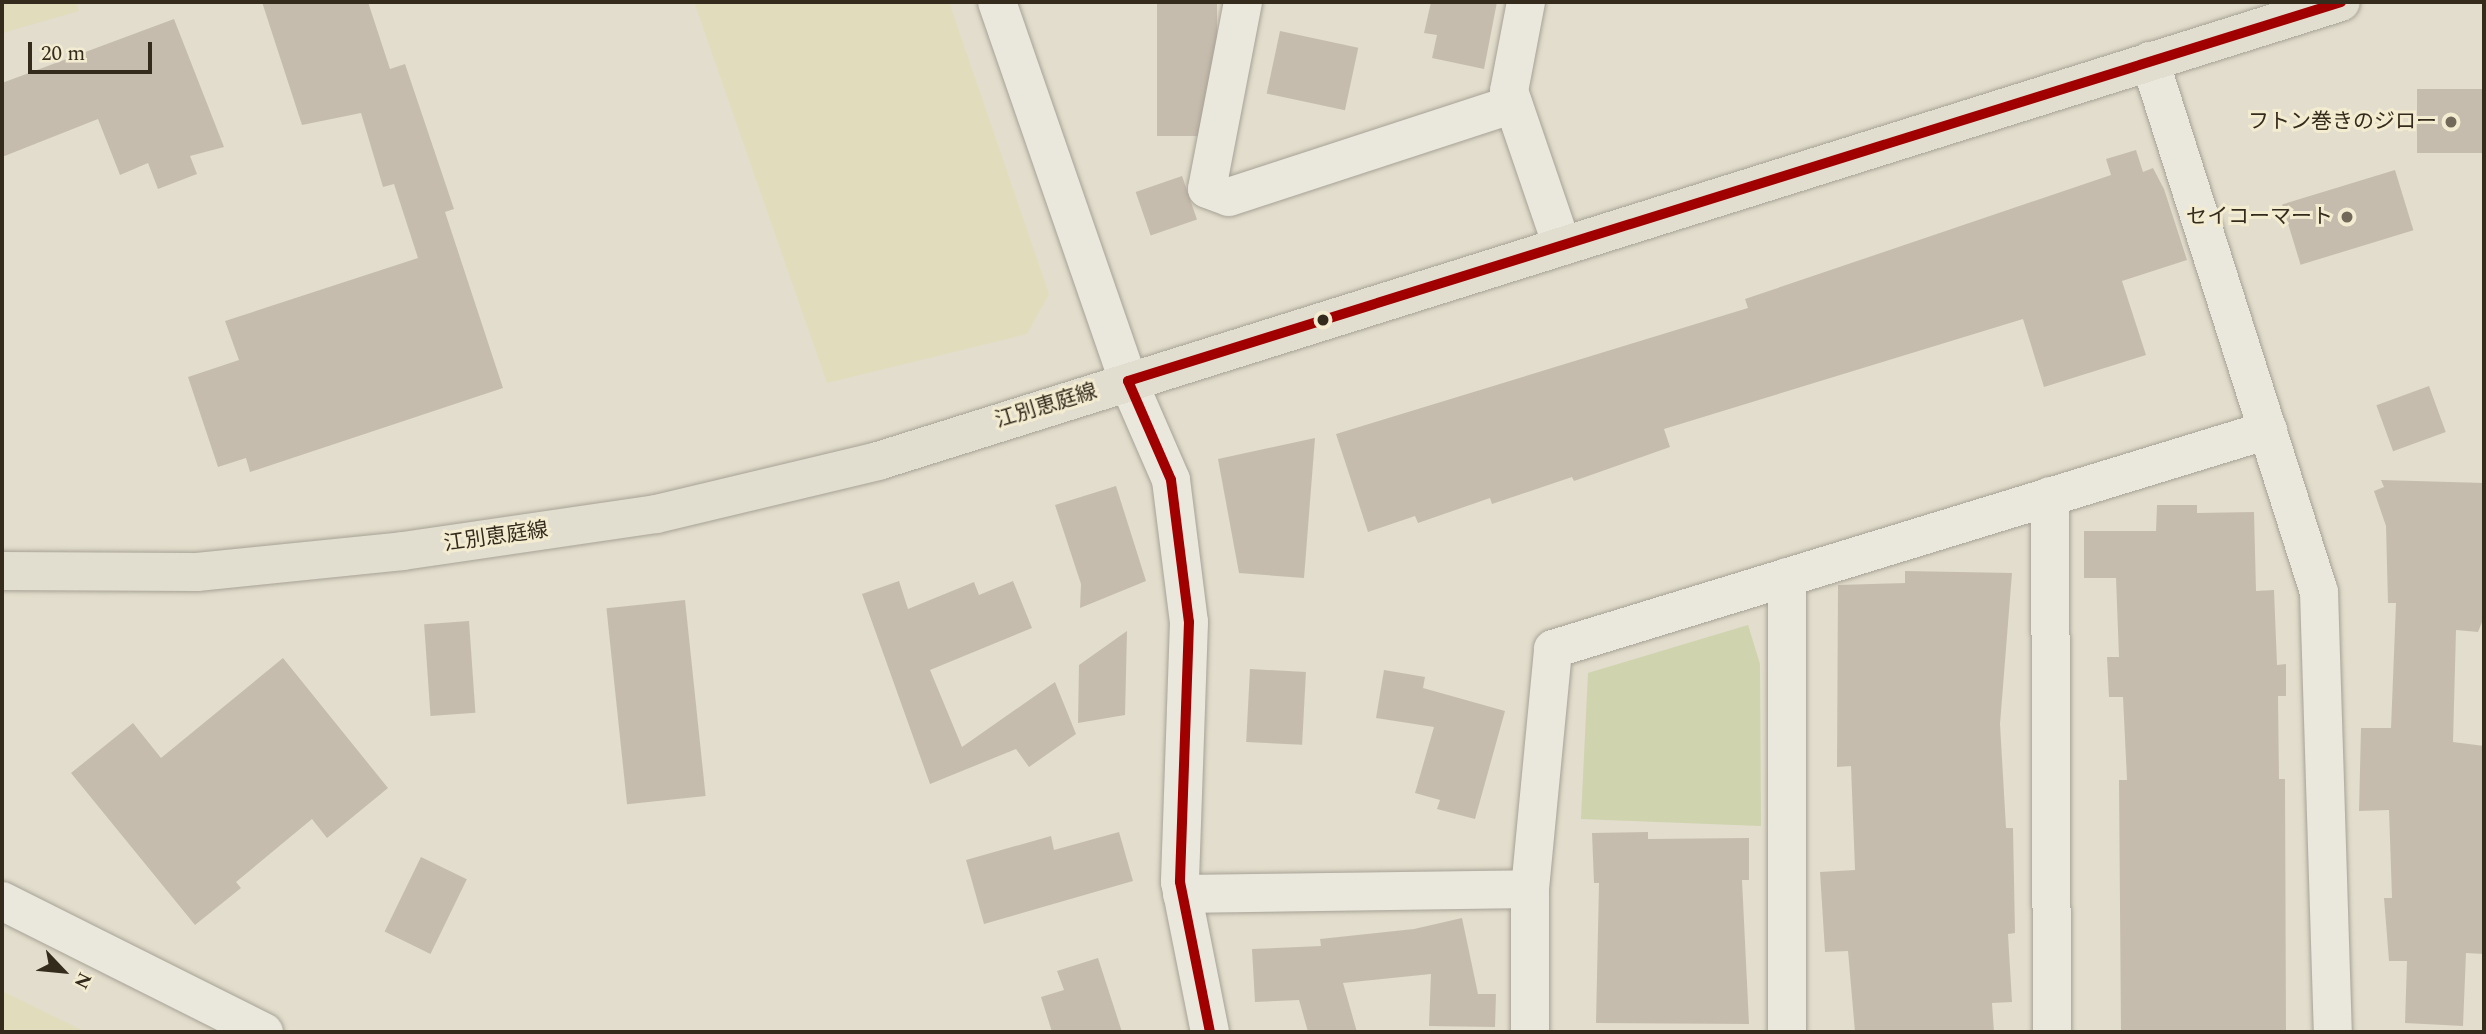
<!DOCTYPE html>
<html>
<head>
<meta charset="utf-8">
<style>
  body { margin:0 }
  #map { position:relative; width:2486px; height:1034px; overflow:hidden; background:#e2ddcc; font-family:Spectral,"Noto Sans JP",serif }
  div>[style] { position:absolute }
  .farmland>* { inset:0; background:#e1ddbc }
  .green>* { inset:0; background:#cfd3ae }
  .building>* { inset:0; background:#c6bcad; transform-origin:0 0 }
  .roads { filter:drop-shadow(0 0 2px #a7a295) drop-shadow(0 0 2px #a7a295) }
  .minor>* { height:38px; margin:-19px; padding:0 19px; transform-origin:19px; border-radius:19px; background:#eae7dd }
  .major>* { height:38px; margin:-19px; padding:0 19px; transform-origin:19px; border-radius:19px; background:#e1ddcf }
  .bus-1>* { height:10px; margin:-5px; padding:0 5px; transform-origin:5px; border-radius:5px; background:#a00000 }
  .dots>* { width:19px; height:19px; translate:-50% -50%; box-sizing:border-box; border:4px solid #f4ecd1; border-radius:50% }
  span { translate:-50% -50%; white-space:nowrap; text-align:center; line-height:1.15; -webkit-text-stroke:6px #f4ecd1; paint-order:stroke }
  .poi-label { font-size:21px; color:#352b1d }
  .right { translate:-100% -50%; text-align:right }
  .street-label { font-size:21px; color:#352b1d }
  .frame { position:absolute; inset:0; border:4px solid #352b1d; pointer-events:none }
  .north { position:absolute; left:28px; top:936px; width:70px; height:70px; -webkit-text-stroke:5px #f4ecd1; paint-order:stroke; rotate:116deg; font-size:19px; font-weight:700; line-height:28px; text-align:center; color:#352b1d }
  .north::after { content:''; display:block; margin:auto; width:24px; height:32px; background:#352b1d; clip-path:polygon(50% 0,100% 100%,50% 72%,0 100%) }
  .scale { position:absolute; left:28px; top:42px; width:124px; height:32px; box-sizing:border-box; border:4px solid #352b1d; border-top:0; padding-left:9px; font-size:21px; line-height:24px; white-space:nowrap; color:#352b1d; -webkit-text-stroke:5px #f4ecd1; paint-order:stroke }
</style>
</head>
<body>
<div id="map">
  <div class="farmland">
    <div style="clip-path:polygon(2px 2px,76px 2px,79px 11px,2px 33px)"></div>
    <div style="clip-path:polygon(694px 2px,949px 2px,1049px 294px,1027px 334px,827px 383px)"></div>
    <div style="clip-path:polygon(2px 991px,86px 1032px,2px 1032px)"></div>
  </div>
  <div class="green">
    <div style="clip-path:polygon(1748px 625px,1760px 664px,1761px 826px,1581px 819px,1588px 673px)"></div>
  </div>
  <div class="building">
    <div style="clip-path:polygon(262px 2px,368px 2px,390px 69px,405px 64px,454px 209px,445px 212px,503px 388px,250px 472px,246px 458px,218px 467px,188px 377px,239px 360px,225px 321px,418px 258px,394px 184px,383px 187px,361px 113px,302px 125px)"></div>
    <div style="left:1157px;top:2px;width:60px;height:134px"></div>
    <div style="clip-path:polygon(1431px 2px,1497px 2px,1484px 69px,1432px 58px,1437px 35px,1424px 33px)"></div>
    <div style="clip-path:polygon(174px 19px,224px 147px,190px 156px,197px 174px,158px 189px,148px 163px,120px 175px,98px 119px,2px 157px,2px 83px)"></div>
    <div style="left:1280px;top:31px;width:80px;height:64px;rotate:12deg"></div>
    <div style="left:2484px;top:89px;width:64px;height:67px;rotate:90deg"></div>
    <div style="clip-path:polygon(2136px 150px,2143px 172px,2153px 168px,2164px 189px,2187px 260px,2122px 281px,2146px 355px,2044px 387px,2023px 319px,1664px 429px,1670px 447px,1574px 481px,1572px 477px,1492px 504px,1490px 498px,1418px 523px,1415px 516px,1368px 532px,1336px 434px,1748px 308px,1745px 299px,2111px 175px,2106px 159px)"></div>
    <div style="left:2395px;top:170px;width:63px;height:118px;rotate:73deg"></div>
    <div style="left:1182px;top:176px;width:46px;height:49px;rotate:71deg"></div>
    <div style="left:2429px;top:386px;width:49px;height:56px;rotate:70deg"></div>
    <div style="clip-path:polygon(1315px 438px,1304px 578px,1239px 573px,1218px 459px)"></div>
    <div style="clip-path:polygon(2381px 480px,2484px 483px,2484px 617px,2478px 632px,2456px 630px,2453px 742px,2484px 746px,2484px 954px,2466px 953px,2463px 1026px,2405px 1023px,2407px 961px,2389px 961px,2384px 898px,2392px 898px,2389px 810px,2359px 811px,2361px 728px,2391px 728px,2396px 603px,2388px 603px,2386px 526px,2374px 491px,2384px 487px)"></div>
    <div style="clip-path:polygon(1116px 486px,1146px 581px,1080px 608px,1081px 584px,1055px 505px)"></div>
    <div style="clip-path:polygon(2157px 505px,2197px 505px,2197px 513px,2254px 512px,2256px 591px,2274px 590px,2277px 665px,2286px 664px,2286px 696px,2278px 696px,2279px 779px,2285px 779px,2286px 1032px,2121px 1032px,2119px 780px,2127px 780px,2123px 697px,2109px 697px,2107px 657px,2119px 657px,2116px 578px,2084px 578px,2084px 531px,2156px 531px)"></div>
    <div style="clip-path:polygon(1905px 571px,2012px 573px,2000px 724px,2006px 828px,2013px 828px,2015px 933px,2008px 934px,2012px 1002px,1992px 1003px,1994px 1032px,1855px 1032px,1848px 951px,1825px 952px,1820px 872px,1855px 870px,1851px 766px,1837px 767px,1838px 585px,1905px 583px)"></div>
    <div style="clip-path:polygon(899px 581px,908px 609px,974px 582px,979px 595px,1013px 581px,1032px 628px,930px 670px,962px 747px,1055px 682px,1076px 734px,1029px 767px,1016px 749px,930px 784px,862px 594px)"></div>
    <div style="left:685px;top:600px;width:197px;height:79px;rotate:84deg"></div>
    <div style="left:469px;top:621px;width:92px;height:45px;rotate:86deg"></div>
    <div style="clip-path:polygon(1127px 631px,1125px 715px,1078px 723px,1079px 665px)"></div>
    <div style="clip-path:polygon(283px 658px,388px 788px,327px 838px,312px 819px,236px 882px,241px 888px,195px 925px,71px 773px,133px 723px,161px 758px)"></div>
    <div style="left:1250px;top:669px;width:56px;height:73px;rotate:3deg"></div>
    <div style="clip-path:polygon(1384px 670px,1425px 677px,1423px 688px,1505px 711px,1475px 819px,1437px 809px,1440px 800px,1415px 793px,1434px 727px,1376px 718px)"></div>
    <div style="clip-path:polygon(1119px 832px,1133px 881px,984px 924px,966px 860px,1051px 836px,1054px 850px)"></div>
    <div style="clip-path:polygon(1648px 832px,1648px 839px,1749px 838px,1749px 880px,1742px 880px,1749px 1024px,1596px 1023px,1599px 883px,1594px 883px,1592px 833px)"></div>
    <div style="left:421px;top:857px;width:51px;height:83px;rotate:26deg"></div>
    <div style="clip-path:polygon(1462px 918px,1478px 994px,1496px 994px,1495px 1027px,1429px 1026px,1431px 974px,1343px 983px,1357px 1032px,1308px 1032px,1299px 1000px,1255px 1002px,1252px 949px,1321px 946px,1320px 939px,1414px 929px)"></div>
    <div style="clip-path:polygon(1098px 958px,1122px 1032px,1052px 1032px,1041px 997px,1064px 990px,1057px 971px)"></div>
  </div>
  <div class="roads">
    <div class="minor">
      <div style="left:997px;top:2px;width:401px;rotate:70.9deg"></div>
      <div style="left:1128px;top:381px;width:108px;rotate:66.5deg"></div>
      <div style="left:1171px;top:480px;width:143px;rotate:82.8deg"></div>
      <div style="left:1189px;top:622px;width:260px;rotate:92deg"></div>
      <div style="left:1180px;top:882px;width:153px;rotate:78.7deg"></div>
      <div style="left:1243px;top:2px;width:190px;rotate:100.9deg"></div>
      <div style="left:1207px;top:189px;width:23px;rotate:20deg"></div>
      <div style="left:1229px;top:197px;width:299px;rotate:-18.1deg"></div>
      <div style="left:1526px;top:2px;width:91px;rotate:100.8deg"></div>
      <div style="left:1509px;top:91px;width:164px;rotate:71.1deg"></div>
      <div style="left:2150px;top:61px;width:557px;rotate:72.35deg"></div>
      <div style="left:2319px;top:592px;width:440px;rotate:88.2deg"></div>
      <div style="left:2050px;top:496px;width:536px;rotate:89.79deg"></div>
      <div style="left:1787px;top:577px;width:455px;rotate:90deg"></div>
      <div style="left:1182px;top:894px;width:348px;rotate:-0.8deg"></div>
      <div style="left:2px;top:901px;width:293px;rotate:26.6deg"></div>
      <div style="left:1530px;top:1032px;width:143px;rotate:-90deg"></div>
      <div style="left:1530px;top:889px;width:241px;rotate:-84.5deg"></div>
      <div style="left:1553px;top:649px;width:748px;rotate:-17.03deg"></div>
    </div>
    <div class="major">
      <div style="left:2px;top:571px;width:195px;rotate:0.3deg"></div>
      <div style="left:197px;top:572px;width:207px;rotate:-5.8deg"></div>
      <div style="left:403px;top:551px;width:256px;rotate:-8.3deg"></div>
      <div style="left:656px;top:514px;width:228px;rotate:-13.4deg"></div>
      <div style="left:878px;top:461px;width:1533px;rotate:-17.42deg"></div>
    </div>
  </div>
  <div class="bus-1">
    <div style="left:1128px;top:381px;width:1271px;rotate:-17.35deg"></div>
    <div style="left:1128px;top:381px;width:108px;rotate:66.5deg"></div>
    <div style="left:1171px;top:480px;width:143px;rotate:82.8deg"></div>
    <div style="left:1189px;top:622px;width:260px;rotate:92deg"></div>
    <div style="left:1180px;top:882px;width:153px;rotate:78.7deg"></div>
  </div>
  <div class="dots">
    <div style="left:2451px;top:122px;background:#72695a"></div>
    <div style="left:2347px;top:217px;background:#72695a"></div>
    <div style="left:1323px;top:320px;background:#352b1d"></div>
  </div>
  <div class="poi-label">
    <span class="right" style="left:2437px;top:122px">フトン巻きのジロー</span>
    <span class="right" style="left:2333px;top:217px">セイコーマート</span>
  </div>
  <div class="street-label">
    <span style="left:1046px;top:406px;rotate:-17deg">江別恵庭線</span>
    <span style="left:496px;top:537px;rotate:-8deg">江別恵庭線</span>
  </div>
  <div class="frame"></div>
  <div class="north">N</div>
  <div class="scale">20 m</div>
</div>
</body>
</html>
